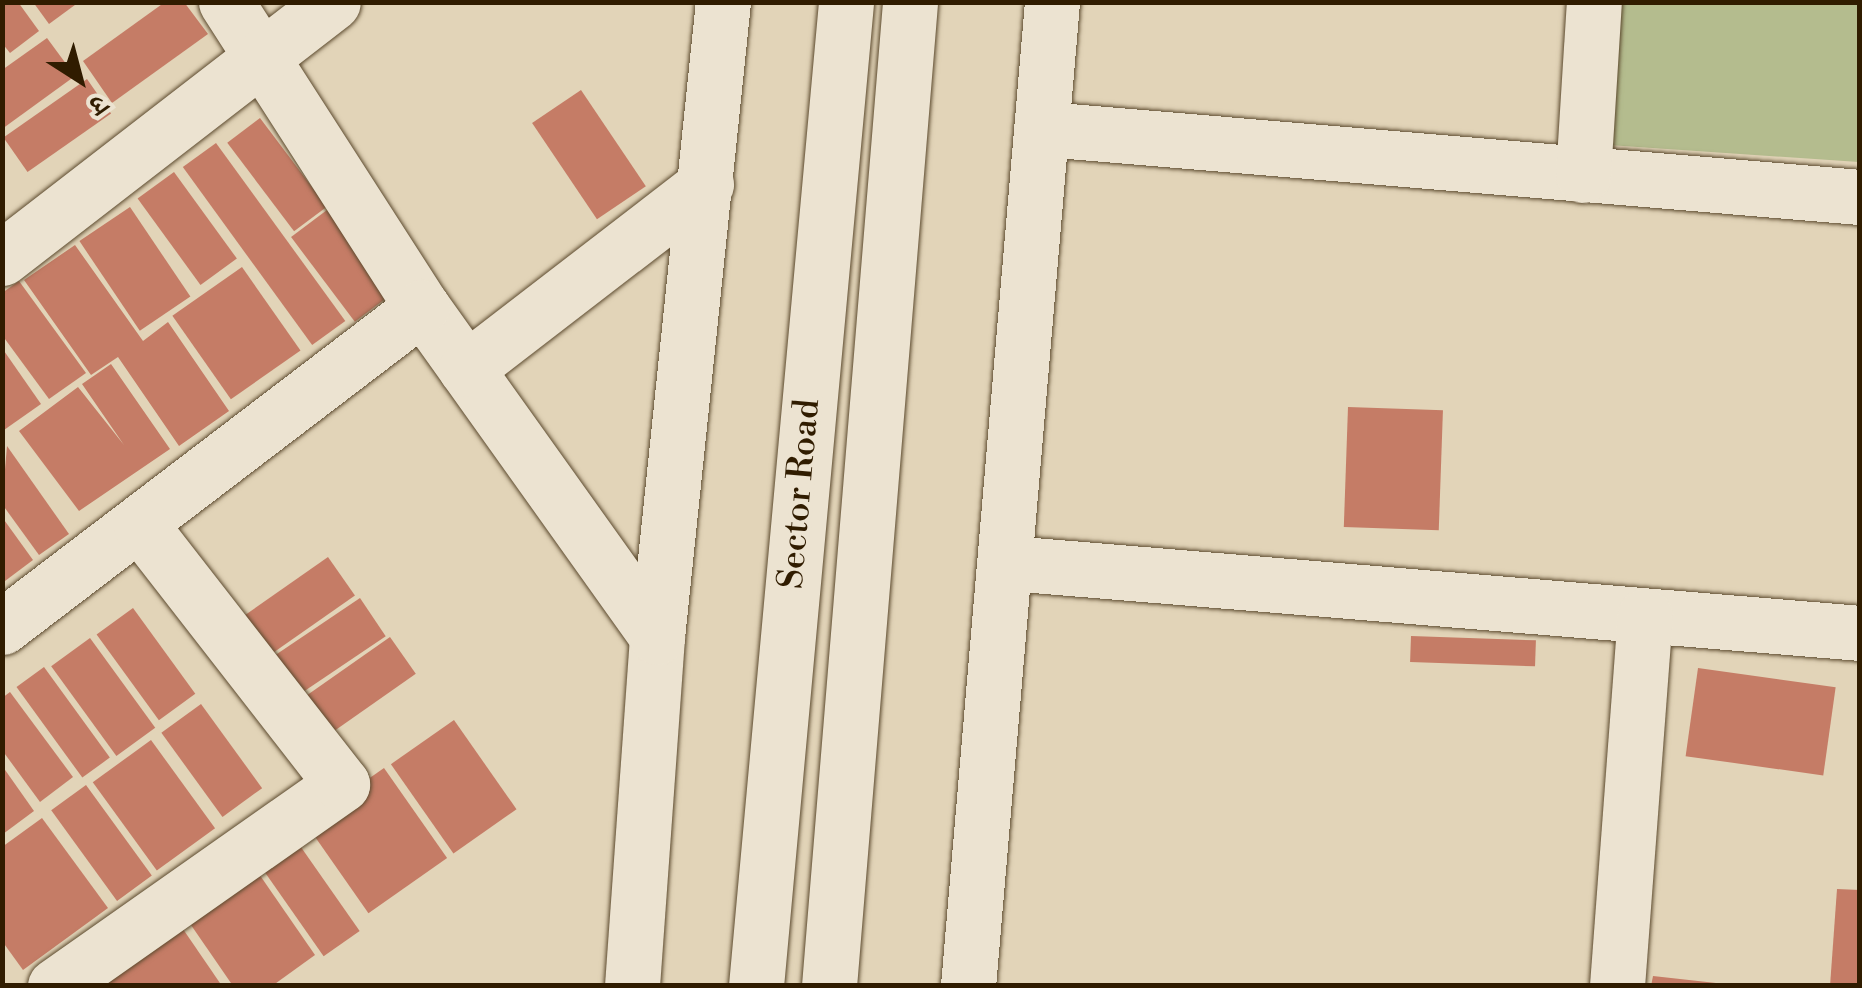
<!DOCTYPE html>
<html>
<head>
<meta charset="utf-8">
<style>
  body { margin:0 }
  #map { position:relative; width:1862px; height:988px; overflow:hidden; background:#e2d4b8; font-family:"Libre Bodoni","Noto Serif Devanagari",serif }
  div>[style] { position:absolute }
  .green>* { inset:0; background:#b4bc8e }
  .building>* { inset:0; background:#c57c66; transform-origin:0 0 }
  .roads { filter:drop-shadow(0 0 2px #5c4a2e) drop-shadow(0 0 2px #5c4a2e) }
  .street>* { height:55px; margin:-27.5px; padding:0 27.5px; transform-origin:27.5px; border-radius:27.5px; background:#ece3d1 }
  .secondary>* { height:55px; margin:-27.5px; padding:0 27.5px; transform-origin:27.5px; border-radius:27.5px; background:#ece3d1 }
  span { translate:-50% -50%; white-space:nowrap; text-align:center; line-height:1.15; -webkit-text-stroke:8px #ece3d1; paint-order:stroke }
  .street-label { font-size:35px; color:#301c00 }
  .frame { position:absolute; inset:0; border:5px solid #301c00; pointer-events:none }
  .north { position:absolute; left:30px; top:30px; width:100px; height:100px; -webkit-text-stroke:8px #ece3d1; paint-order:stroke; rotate:144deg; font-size:28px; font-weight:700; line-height:40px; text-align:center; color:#301c00 }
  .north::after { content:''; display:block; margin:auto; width:35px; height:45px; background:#301c00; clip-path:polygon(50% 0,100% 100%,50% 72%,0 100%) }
</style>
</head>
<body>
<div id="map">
  <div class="green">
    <div style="clip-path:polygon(1620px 3px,1859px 3px,1859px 162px,1609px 145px)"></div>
  </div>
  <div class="building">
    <div style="clip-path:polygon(2px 2px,18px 2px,39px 31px,10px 53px,2px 43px)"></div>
    <div style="clip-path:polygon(33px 2px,79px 2px,49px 24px)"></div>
    <div style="clip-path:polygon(165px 2px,184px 2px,208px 34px,112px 103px,83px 61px)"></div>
    <div style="clip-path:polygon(47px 38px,75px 76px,2px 129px,2px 70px)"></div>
    <div style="left:87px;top:79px;width:42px;height:102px;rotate:55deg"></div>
    <div style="left:581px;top:90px;width:116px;height:59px;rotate:56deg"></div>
    <div style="left:260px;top:118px;width:111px;height:41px;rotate:53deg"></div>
    <div style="left:216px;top:143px;width:220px;height:41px;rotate:54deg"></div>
    <div style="left:174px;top:172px;width:107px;height:45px;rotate:54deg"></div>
    <div style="left:130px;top:207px;width:108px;height:61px;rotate:56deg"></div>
    <div style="left:331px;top:207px;width:106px;height:50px;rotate:53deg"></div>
    <div style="clip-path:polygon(75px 245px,143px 341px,168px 322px,229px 411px,179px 446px,118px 357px,91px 375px,24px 280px)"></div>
    <div style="left:242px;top:267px;width:102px;height:85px;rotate:55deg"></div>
    <div style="clip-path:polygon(19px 281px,86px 373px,49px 399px,2px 335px,2px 293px)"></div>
    <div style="clip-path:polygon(2px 348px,41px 404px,4px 430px,2px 427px)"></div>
    <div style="clip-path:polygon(111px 364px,170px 449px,79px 511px,19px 431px,78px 387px,124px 445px,82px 384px)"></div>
    <div style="left:1348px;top:407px;width:95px;height:120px;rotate:2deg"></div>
    <div style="clip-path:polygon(7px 446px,69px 534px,39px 555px,2px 504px)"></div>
    <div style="clip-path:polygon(2px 517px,33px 560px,5px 581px,2px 578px)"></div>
    <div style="left:328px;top:557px;width:47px;height:106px;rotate:55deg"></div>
    <div style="left:360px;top:598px;width:46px;height:106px;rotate:56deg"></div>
    <div style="left:133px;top:608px;width:106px;height:45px;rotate:54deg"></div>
    <div style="left:1411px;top:636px;width:125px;height:26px;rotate:2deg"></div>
    <div style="left:390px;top:637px;width:45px;height:104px;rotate:55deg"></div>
    <div style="left:90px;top:638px;width:111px;height:48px;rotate:54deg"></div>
    <div style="left:44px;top:667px;width:112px;height:34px;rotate:54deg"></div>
    <div style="left:1698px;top:668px;width:139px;height:89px;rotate:8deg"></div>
    <div style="clip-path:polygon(10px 692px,73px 777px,40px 802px,2px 750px,2px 698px)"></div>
    <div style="left:201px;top:704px;width:104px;height:49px;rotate:54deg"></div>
    <div style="left:454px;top:720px;width:109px;height:77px;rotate:55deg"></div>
    <div style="left:151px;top:740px;width:109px;height:72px;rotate:54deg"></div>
    <div style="clip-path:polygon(3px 767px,34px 811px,3px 834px)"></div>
    <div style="left:384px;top:768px;width:110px;height:96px;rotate:55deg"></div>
    <div style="left:86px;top:785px;width:112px;height:43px;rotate:54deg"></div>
    <div style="clip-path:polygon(42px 818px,108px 908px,23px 970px,2px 941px,2px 847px)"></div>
    <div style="left:296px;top:840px;width:111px;height:44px;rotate:55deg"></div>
    <div style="clip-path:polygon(250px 861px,315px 955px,272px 986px,233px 986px,180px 909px)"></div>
    <div style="clip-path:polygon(1837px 889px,1860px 890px,1860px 986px,1830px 986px)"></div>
    <div style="clip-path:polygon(172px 913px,222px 986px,100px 986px)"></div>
    <div style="clip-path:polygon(1653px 976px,1716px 983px,1716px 986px,1651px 986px)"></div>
  </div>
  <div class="roads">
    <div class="street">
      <div style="left:226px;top:2px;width:363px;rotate:57.3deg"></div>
      <div style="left:422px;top:307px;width:405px;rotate:54.5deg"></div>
      <div style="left:1045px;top:129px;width:818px;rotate:4.77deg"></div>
      <div style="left:1583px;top:175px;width:173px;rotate:-86.4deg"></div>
      <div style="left:2px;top:258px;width:418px;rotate:-37.7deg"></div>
      <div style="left:466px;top:369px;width:303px;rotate:-37.6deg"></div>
      <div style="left:1009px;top:563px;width:854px;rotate:4.7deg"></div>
      <div style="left:2px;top:627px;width:528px;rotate:-37.3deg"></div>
      <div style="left:55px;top:986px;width:351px;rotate:-35.1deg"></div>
      <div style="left:342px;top:784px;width:327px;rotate:-127.9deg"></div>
      <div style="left:632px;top:986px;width:350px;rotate:-85.9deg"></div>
      <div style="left:657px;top:637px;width:638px;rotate:-84.07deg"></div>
      <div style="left:968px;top:986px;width:988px;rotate:-85.12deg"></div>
      <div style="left:1617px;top:986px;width:371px;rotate:-85.7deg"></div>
    </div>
    <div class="secondary">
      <div style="left:756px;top:986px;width:988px;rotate:-84.77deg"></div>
      <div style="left:829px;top:986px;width:987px;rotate:-85.29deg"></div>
    </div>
  </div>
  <div class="street-label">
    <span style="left:800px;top:494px;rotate:-85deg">Sector Road</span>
  </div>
  <div class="frame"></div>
  <div class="north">उ</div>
</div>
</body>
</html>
